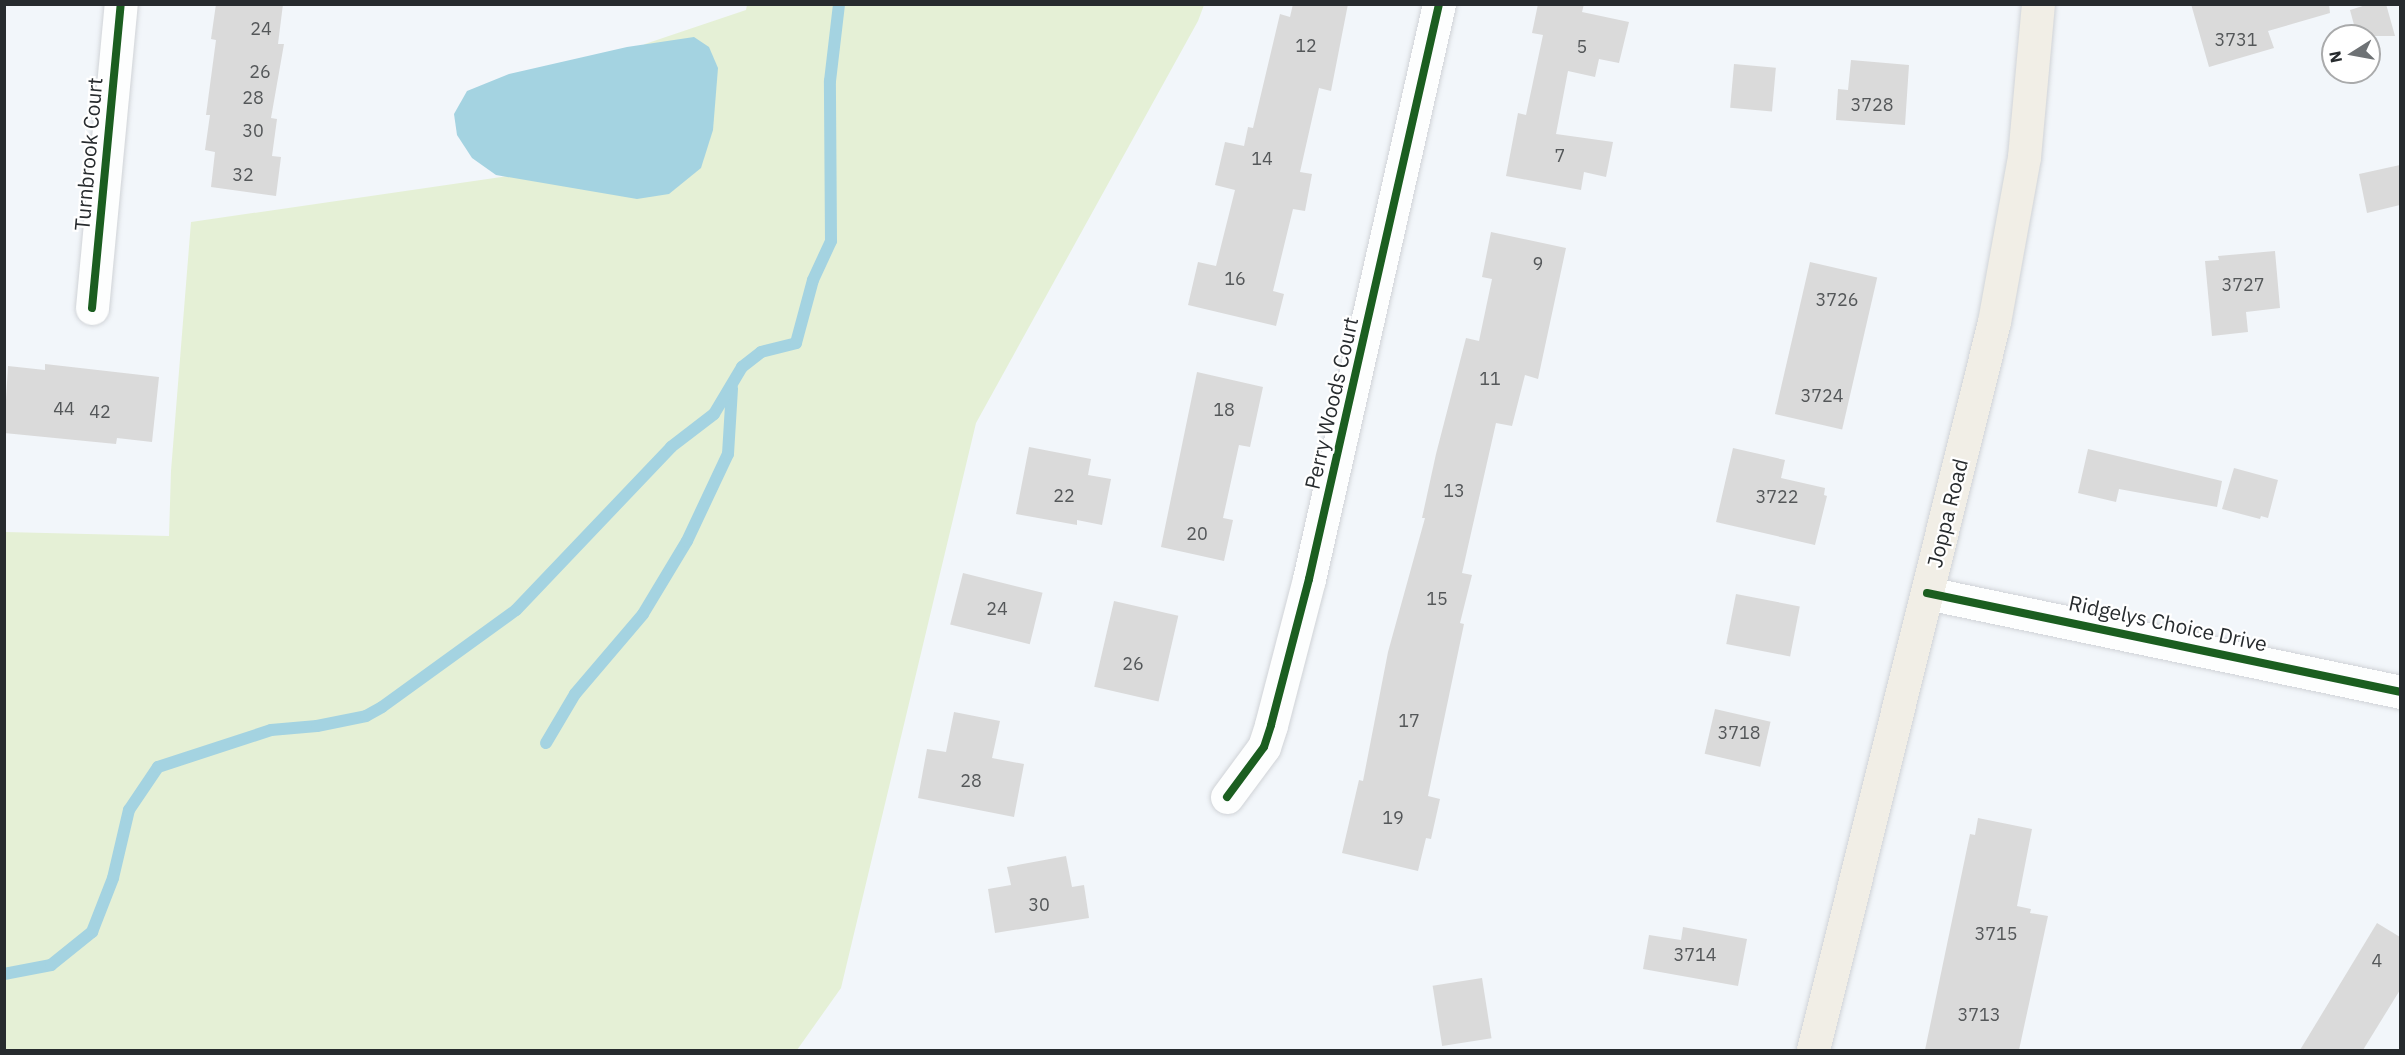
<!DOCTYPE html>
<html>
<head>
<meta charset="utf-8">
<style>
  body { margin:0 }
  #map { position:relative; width:2405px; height:1055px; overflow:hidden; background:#f2f6fa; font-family:"IBM Plex Sans",sans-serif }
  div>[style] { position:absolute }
  .green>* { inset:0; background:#e5f0d6 }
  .water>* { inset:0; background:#a4d3e1 }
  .stream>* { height:12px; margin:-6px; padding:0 6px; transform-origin:6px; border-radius:6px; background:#a4d3e1 }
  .building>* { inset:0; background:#dadada; transform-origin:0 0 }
  .roads { filter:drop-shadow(0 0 2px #d0d3d7) drop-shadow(0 0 2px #d0d3d7) }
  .minor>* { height:33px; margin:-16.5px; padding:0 16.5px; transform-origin:16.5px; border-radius:16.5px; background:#fdfefe }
  .primary>* { height:33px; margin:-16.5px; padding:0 16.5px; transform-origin:16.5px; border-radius:16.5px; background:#f1eee6 }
  .cycleway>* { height:8px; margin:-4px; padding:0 4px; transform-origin:4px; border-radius:4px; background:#1b5e20 }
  span { translate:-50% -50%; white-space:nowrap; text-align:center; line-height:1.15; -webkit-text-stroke:4.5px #fff; paint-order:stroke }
  .number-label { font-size:18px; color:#545759 }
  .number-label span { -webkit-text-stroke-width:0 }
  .street-label { font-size:21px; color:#272b2e }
  .frame { position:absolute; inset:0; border:6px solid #272b2e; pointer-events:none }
  .north { position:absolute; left:2321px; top:24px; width:60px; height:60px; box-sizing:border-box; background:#fff; border:2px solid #a9aaab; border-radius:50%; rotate:259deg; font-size:16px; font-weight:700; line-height:24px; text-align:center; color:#272b2e }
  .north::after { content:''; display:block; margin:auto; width:21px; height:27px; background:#6e7275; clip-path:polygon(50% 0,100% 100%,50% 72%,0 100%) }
</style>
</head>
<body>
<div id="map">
  <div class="green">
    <div style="clip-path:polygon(747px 5px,1204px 5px,1198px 21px,976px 423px,841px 988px,797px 1050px,5px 1050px,5px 532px,169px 536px,171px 471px,191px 222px,585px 165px,589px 91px,645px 44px,746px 10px)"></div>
  </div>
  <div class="water">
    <div style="clip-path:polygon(694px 37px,709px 47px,718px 68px,713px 130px,701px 168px,669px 194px,637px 199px,496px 175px,472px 158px,457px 135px,454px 114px,467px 91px,509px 74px,627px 47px)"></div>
  </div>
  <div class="stream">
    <div style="left:546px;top:743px;width:57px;rotate:-59.4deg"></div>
    <div style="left:575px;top:694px;width:105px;rotate:-49.6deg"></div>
    <div style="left:643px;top:614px;width:85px;rotate:-58.9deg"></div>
    <div style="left:687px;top:541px;width:96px;rotate:-64.8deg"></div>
    <div style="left:728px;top:454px;width:66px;rotate:-86.5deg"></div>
    <div style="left:4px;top:974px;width:48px;rotate:-10.8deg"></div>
    <div style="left:51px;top:965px;width:53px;rotate:-38.8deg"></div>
    <div style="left:92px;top:932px;width:58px;rotate:-68.7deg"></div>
    <div style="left:113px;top:878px;width:70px;rotate:-76.8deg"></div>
    <div style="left:129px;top:810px;width:52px;rotate:-56deg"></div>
    <div style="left:158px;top:767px;width:119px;rotate:-18.1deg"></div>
    <div style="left:271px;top:730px;width:46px;rotate:-5deg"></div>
    <div style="left:317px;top:726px;width:50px;rotate:-11.5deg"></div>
    <div style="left:366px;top:716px;width:18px;rotate:-29deg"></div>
    <div style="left:382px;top:707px;width:165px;rotate:-35.9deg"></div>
    <div style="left:516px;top:610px;width:225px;rotate:-46.4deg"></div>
    <div style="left:671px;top:447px;width:54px;rotate:-37.5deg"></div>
    <div style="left:714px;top:414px;width:55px;rotate:-59.2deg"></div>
    <div style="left:742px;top:367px;width:24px;rotate:-38deg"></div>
    <div style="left:761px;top:352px;width:36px;rotate:-14deg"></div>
    <div style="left:796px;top:343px;width:65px;rotate:-74.9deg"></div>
    <div style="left:813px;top:280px;width:43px;rotate:-65.2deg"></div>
    <div style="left:831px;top:241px;width:160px;rotate:-90.4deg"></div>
    <div style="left:830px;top:81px;width:78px;rotate:-83.3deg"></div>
  </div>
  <div class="building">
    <div style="clip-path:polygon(216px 4px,283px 4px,278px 44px,284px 44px,271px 118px,277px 119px,272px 156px,281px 157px,276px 196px,211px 187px,215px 152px,205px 150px,210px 115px,206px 115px,216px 40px,211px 39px)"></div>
    <div style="clip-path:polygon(1293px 4px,1348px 4px,1331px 91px,1319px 88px,1300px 172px,1312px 174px,1305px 211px,1293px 209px,1273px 291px,1284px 294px,1276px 326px,1188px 305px,1198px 262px,1216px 266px,1235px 190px,1215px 185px,1225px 142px,1244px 146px,1248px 127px,1253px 128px,1280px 14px,1290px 17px)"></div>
    <div style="clip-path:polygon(1538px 4px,1584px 4px,1582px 12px,1629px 22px,1619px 63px,1599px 59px,1595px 77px,1568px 71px,1556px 134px,1613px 142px,1606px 177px,1584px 172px,1581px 190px,1506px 176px,1518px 113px,1526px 115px,1543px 35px,1532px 33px)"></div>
    <div style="clip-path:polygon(2191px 4px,2329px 4px,2330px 13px,2268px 31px,2274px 48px,2209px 67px)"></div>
    <div style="clip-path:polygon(2369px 4px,2386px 4px,2395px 36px,2357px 36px,2350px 10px)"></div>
    <div style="clip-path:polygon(1851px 60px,1909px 65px,1905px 125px,1836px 120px,1838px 89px,1848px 90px)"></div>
    <div style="left:1734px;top:64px;width:42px;height:44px;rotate:5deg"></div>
    <div style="clip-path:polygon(2400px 165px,2400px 205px,2367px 213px,2359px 174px)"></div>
    <div style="clip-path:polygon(1491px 232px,1566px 248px,1538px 379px,1525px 375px,1512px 426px,1496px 423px,1462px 573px,1472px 575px,1460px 623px,1464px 624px,1428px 796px,1440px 799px,1431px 839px,1426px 838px,1418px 871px,1342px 853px,1359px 780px,1363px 781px,1388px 652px,1425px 518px,1422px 518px,1436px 454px,1466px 338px,1479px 341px,1492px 279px,1482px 277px)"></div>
    <div style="clip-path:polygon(2275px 251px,2280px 308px,2246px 312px,2248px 332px,2212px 336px,2205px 261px,2219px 260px,2218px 256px)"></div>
    <div style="left:1810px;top:262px;width:69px;height:156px;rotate:13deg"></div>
    <div style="clip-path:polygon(45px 364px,159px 377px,152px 442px,117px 438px,116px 444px,4px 433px,8px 366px,45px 370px)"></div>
    <div style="clip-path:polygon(1197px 372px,1263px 387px,1250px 447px,1239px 445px,1223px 518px,1233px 520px,1224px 561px,1161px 547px)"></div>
    <div style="clip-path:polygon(1029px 447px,1091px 459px,1088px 475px,1111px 479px,1102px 525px,1077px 520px,1077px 525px,1016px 514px)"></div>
    <div style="clip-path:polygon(1733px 448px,1785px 460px,1781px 478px,1825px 488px,1824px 495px,1827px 496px,1815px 545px,1716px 522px)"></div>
    <div style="clip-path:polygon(2088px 449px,2222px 481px,2217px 507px,2119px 489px,2116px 502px,2078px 493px)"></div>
    <div style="clip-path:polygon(2234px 468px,2278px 480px,2268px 518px,2261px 516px,2260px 519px,2222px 509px)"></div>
    <div style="left:963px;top:573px;width:82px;height:53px;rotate:14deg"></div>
    <div style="left:1736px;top:594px;width:65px;height:51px;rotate:11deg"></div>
    <div style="left:1114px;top:601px;width:66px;height:88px;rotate:13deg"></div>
    <div style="left:1715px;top:709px;width:57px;height:46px;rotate:13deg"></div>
    <div style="clip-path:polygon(954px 712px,1000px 721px,992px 758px,1024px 764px,1014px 817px,918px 798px,927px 749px,946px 752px)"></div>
    <div style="clip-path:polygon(1978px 818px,2032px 829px,2017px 906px,2031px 909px,2030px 913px,2048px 916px,2019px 1050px,1925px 1050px,1970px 834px,1975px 835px)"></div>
    <div style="clip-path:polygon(1066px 856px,1072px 887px,1084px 885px,1089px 918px,995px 933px,988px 889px,1011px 885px,1007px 867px)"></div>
    <div style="clip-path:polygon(2377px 923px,2400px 937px,2400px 990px,2363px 1050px,2300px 1050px)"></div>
    <div style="clip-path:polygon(1683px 927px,1747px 939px,1738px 986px,1643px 969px,1649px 935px,1681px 940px)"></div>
    <div style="left:1482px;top:978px;width:61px;height:50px;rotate:81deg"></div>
  </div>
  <div class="roads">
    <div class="minor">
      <div style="left:92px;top:308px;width:305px;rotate:-84.6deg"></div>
      <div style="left:1927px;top:593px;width:483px;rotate:11.8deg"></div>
      <div style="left:1227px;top:797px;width:62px;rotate:-53.5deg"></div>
      <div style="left:1264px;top:747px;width:23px;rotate:-72deg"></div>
      <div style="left:1271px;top:725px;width:151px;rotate:-75.4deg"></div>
      <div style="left:1309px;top:579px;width:590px;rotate:-77.26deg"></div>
    </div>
    <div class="primary">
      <div style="left:1813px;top:1050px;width:750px;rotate:-76.04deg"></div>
      <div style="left:1994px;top:322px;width:168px;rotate:-79.7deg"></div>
      <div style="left:2024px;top:157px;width:154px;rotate:-84.8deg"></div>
    </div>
  </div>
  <div class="cycleway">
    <div style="left:92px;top:308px;width:305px;rotate:-84.6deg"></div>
    <div style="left:1927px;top:593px;width:483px;rotate:11.8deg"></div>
    <div style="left:1227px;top:797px;width:62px;rotate:-53.5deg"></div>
    <div style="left:1264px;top:747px;width:23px;rotate:-72deg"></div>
    <div style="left:1271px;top:725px;width:151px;rotate:-75.4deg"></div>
    <div style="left:1309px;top:579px;width:590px;rotate:-77.26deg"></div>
  </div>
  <div class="number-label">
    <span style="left:261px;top:29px">24</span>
    <span style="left:2236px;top:40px">3731</span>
    <span style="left:1306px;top:46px">12</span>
    <span style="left:1582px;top:47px">5</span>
    <span style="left:260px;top:72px">26</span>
    <span style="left:253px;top:98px">28</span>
    <span style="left:1872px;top:105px">3728</span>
    <span style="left:253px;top:131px">30</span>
    <span style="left:1560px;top:156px">7</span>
    <span style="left:1262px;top:159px">14</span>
    <span style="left:243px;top:175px">32</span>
    <span style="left:1538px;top:264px">9</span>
    <span style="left:1235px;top:279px">16</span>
    <span style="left:2243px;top:285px">3727</span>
    <span style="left:1837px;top:300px">3726</span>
    <span style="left:1490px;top:379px">11</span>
    <span style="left:1822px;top:396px">3724</span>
    <span style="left:64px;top:409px">44</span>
    <span style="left:1224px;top:410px">18</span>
    <span style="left:100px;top:412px">42</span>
    <span style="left:1454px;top:491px">13</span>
    <span style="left:1064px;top:496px">22</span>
    <span style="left:1777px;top:497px">3722</span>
    <span style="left:1197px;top:534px">20</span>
    <span style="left:1437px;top:599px">15</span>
    <span style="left:997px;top:609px">24</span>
    <span style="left:1133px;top:664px">26</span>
    <span style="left:1409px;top:721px">17</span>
    <span style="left:1739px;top:733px">3718</span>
    <span style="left:971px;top:781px">28</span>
    <span style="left:1393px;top:818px">19</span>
    <span style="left:1039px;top:905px">30</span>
    <span style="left:1996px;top:934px">3715</span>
    <span style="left:1695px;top:955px">3714</span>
    <span style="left:2377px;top:961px">4</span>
    <span style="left:1979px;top:1015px">3713</span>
  </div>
  <div class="street-label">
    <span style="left:88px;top:154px;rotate:-85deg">Turnbrook Court</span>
    <span style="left:1331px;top:403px;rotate:-77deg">Perry Woods Court</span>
    <span style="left:1947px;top:513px;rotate:-76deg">Joppa Road</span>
    <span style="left:2168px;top:623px;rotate:12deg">Ridgelys Choice Drive</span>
  </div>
  <div class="frame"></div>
  <div class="north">N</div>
</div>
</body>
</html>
